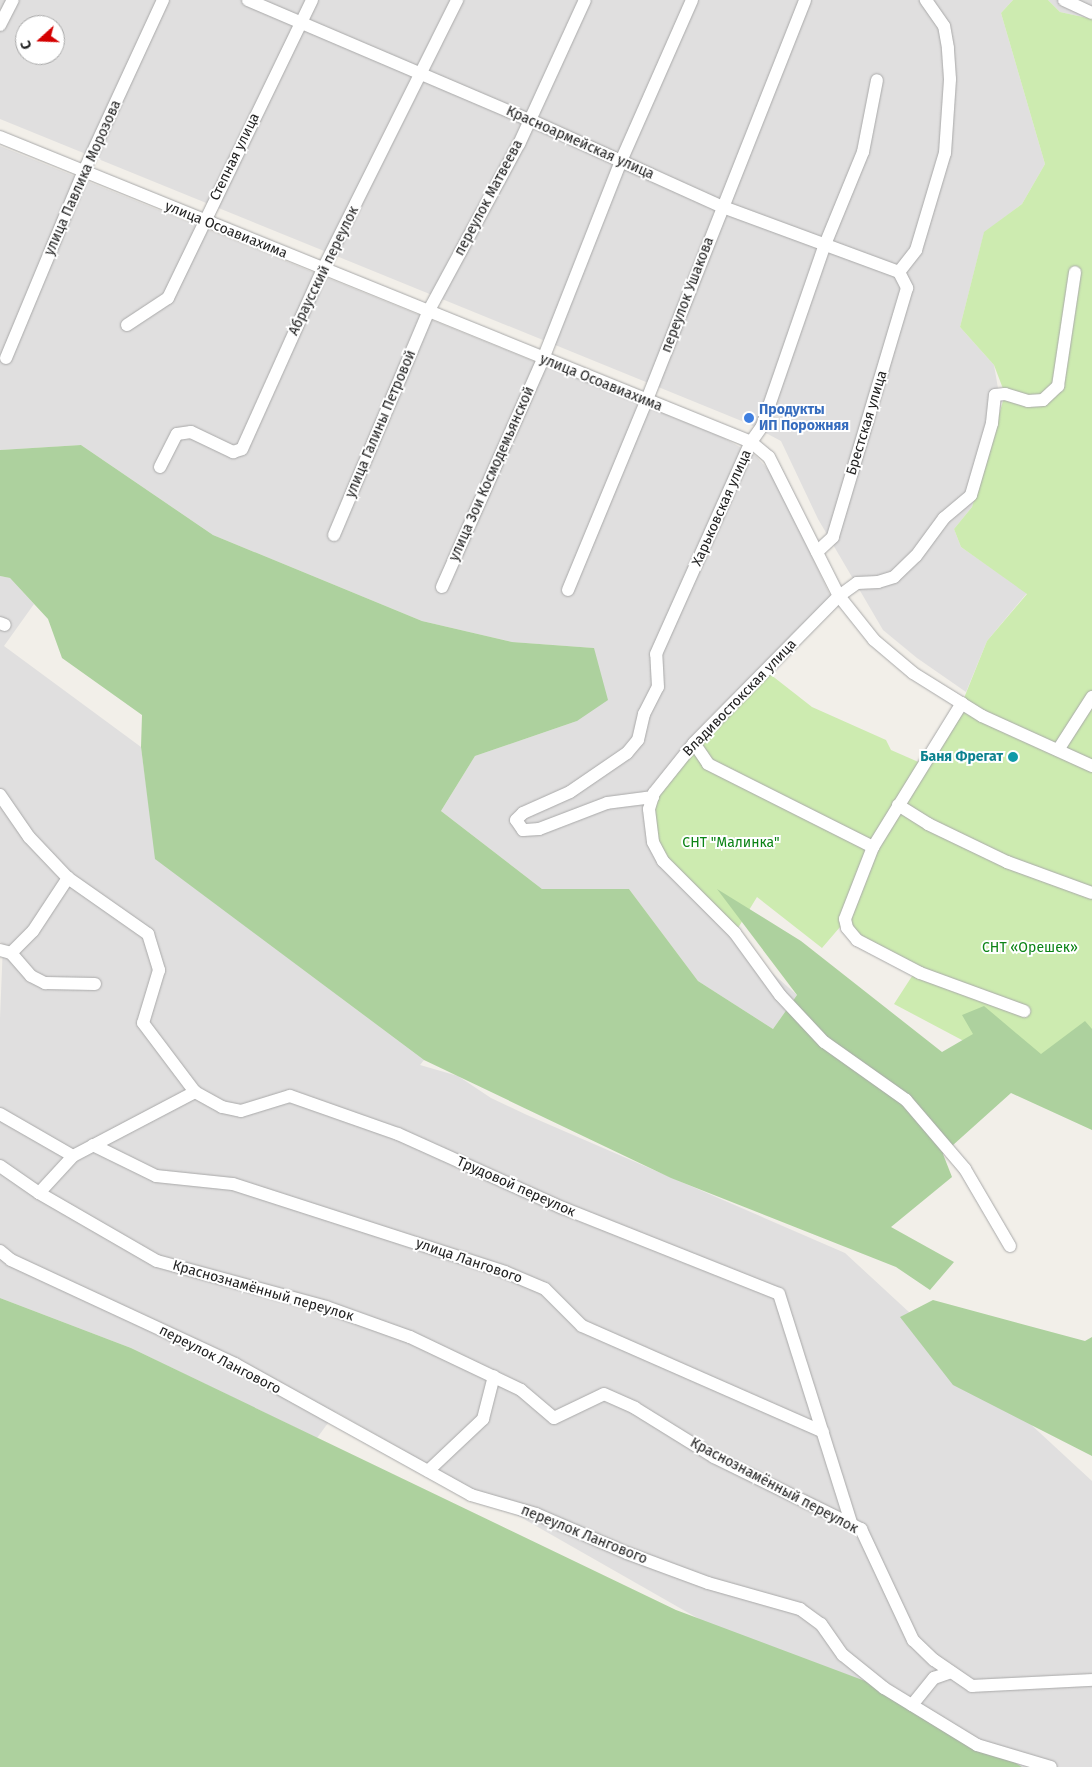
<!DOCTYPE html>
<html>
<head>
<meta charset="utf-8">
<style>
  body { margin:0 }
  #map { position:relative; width:1092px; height:1767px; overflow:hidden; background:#f2efe9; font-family:"Fira Sans",sans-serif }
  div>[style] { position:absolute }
  .residential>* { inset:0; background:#e0dfdf }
  .grass>* { inset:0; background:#cdebb0 }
  .forest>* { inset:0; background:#add19e }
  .roads { filter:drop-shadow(0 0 1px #a9a9a9) drop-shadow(0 0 1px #a9a9a9) }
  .minor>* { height:12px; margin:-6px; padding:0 6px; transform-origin:6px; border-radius:6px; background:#fff }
  .dots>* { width:14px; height:14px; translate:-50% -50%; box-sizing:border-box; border:2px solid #fff; border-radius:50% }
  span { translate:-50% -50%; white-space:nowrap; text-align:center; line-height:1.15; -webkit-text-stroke:4px #fff; paint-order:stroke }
  .street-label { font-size:14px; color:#222 }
  .shop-label { font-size:14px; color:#366cbe; font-weight:700 }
  .left { translate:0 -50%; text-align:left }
  .culture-label { font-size:14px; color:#0d838f; font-weight:700 }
  .right { translate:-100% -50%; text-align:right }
  .park-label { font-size:14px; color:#0c8416 }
  .north { position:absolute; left:15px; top:15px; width:50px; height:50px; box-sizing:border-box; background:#fff; border:1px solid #a7a7a7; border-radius:50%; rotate:250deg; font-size:14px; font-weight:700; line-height:20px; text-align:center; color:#222 }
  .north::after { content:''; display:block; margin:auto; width:18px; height:22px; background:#d40000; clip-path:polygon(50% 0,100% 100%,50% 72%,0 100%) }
</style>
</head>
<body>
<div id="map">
  <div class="residential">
    <div style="clip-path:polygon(evenodd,0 0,1013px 0,1001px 13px,1045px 164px,1022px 204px,984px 233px,960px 327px,994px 365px,1001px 406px,972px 507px,954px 529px,961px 547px,1027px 593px,987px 641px,966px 692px,917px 658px,883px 630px,818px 519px,781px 441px,749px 424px,0 119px,0 0,25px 25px,55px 25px,55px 55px,25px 55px,25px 25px)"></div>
    <div style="clip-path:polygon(1048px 0,1092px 0,1092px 19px,1060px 12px)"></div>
    <div style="clip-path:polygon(0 146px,722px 437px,756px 456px,774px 476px,831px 597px,706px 721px,649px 789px,647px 828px,734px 939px,797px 995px,773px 1029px,698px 981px,629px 889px,542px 889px,441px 811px,475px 756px,577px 721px,594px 648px,512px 642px,422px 621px,213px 535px,81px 445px,0 450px)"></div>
    <div style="clip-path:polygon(0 576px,10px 578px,34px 604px,4px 646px,141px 747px,156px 859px,424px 1060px,420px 1065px,458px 1076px,491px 1098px,527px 1115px,845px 1253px,1092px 1481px,1092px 1767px,959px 1767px,336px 1412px,317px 1438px,131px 1348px,0 1298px,0 1018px,3px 944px,0 942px)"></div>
  </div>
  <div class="grass">
    <div style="clip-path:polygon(1013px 0,1048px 0,1060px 12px,1092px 19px,1092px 1109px,894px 1004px,916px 970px,847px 928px,840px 927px,822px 948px,757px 897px,735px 933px,653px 842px,654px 793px,766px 671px,812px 707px,886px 740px,891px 750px,923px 764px,962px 703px,987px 641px,1027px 594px,961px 547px,954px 529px,972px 507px,1005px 394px,994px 365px,960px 327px,984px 232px,1022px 204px,1045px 164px,1001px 13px)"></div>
  </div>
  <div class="forest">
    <div style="clip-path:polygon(81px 445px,213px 535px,422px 621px,512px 642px,594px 648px,608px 700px,577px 721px,475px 756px,441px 811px,542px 889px,629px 889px,698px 981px,773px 1029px,797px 995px,717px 889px,801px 941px,942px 1052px,973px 1034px,962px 1015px,984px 1006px,1041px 1054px,1085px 1021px,1092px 1029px,1092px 1130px,1011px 1093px,943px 1154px,952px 1177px,891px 1227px,954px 1262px,930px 1290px,896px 1267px,671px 1178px,424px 1060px,155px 859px,141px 747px,142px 715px,62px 658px,48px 619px,10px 578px,0 576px,0 450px)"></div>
    <div style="clip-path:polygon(0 1298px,131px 1348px,676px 1610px,905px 1696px,1022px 1767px,0 1767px)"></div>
    <div style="clip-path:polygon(933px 1300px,1085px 1341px,1092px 1337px,1092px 1456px,953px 1385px,900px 1317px)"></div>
  </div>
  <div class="roads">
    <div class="minor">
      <div style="left:248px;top:0;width:306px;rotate:23.1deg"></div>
      <div style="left:530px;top:120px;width:212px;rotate:24.3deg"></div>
      <div style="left:723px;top:207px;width:188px;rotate:20.3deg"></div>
      <div style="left:899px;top:272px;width:18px;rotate:63deg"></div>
      <div style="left:907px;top:288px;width:260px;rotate:106.6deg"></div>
      <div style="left:833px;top:537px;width:22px;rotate:137deg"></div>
      <div style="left:1064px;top:0;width:31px;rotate:25deg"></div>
      <div style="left:0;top:25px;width:28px;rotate:-63deg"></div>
      <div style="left:0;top:137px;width:811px;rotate:22.1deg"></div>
      <div style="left:751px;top:442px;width:23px;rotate:40deg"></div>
      <div style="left:769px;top:457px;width:156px;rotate:63.3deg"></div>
      <div style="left:839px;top:596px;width:56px;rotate:51.5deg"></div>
      <div style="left:874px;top:640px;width:51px;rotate:40.2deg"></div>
      <div style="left:913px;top:673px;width:81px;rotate:31.9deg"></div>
      <div style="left:982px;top:716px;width:121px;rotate:24.4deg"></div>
      <div style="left:899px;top:272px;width:28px;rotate:-52deg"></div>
      <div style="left:916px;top:250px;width:101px;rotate:-73.4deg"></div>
      <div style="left:945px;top:153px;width:74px;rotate:-86.1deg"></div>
      <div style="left:950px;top:79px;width:31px;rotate:-94deg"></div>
      <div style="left:948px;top:48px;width:22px;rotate:-100deg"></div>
      <div style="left:944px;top:26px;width:32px;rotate:-125deg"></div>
      <div style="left:127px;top:325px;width:49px;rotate:-33.4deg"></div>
      <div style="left:168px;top:298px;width:331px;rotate:-64.2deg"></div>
      <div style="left:6px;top:358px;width:203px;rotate:-67.4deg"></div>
      <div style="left:84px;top:171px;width:188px;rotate:-65.2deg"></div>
      <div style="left:160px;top:467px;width:37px;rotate:-63deg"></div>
      <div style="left:177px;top:434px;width:14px;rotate:-8deg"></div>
      <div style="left:191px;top:432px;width:47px;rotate:25.5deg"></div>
      <div style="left:233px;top:452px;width:9px;rotate:-18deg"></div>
      <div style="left:242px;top:449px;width:197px;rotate:-65.8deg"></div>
      <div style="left:323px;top:269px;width:301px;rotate:-63.5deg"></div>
      <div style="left:334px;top:535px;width:242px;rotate:-67.1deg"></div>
      <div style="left:428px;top:312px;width:191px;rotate:-61.6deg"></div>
      <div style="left:519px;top:144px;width:158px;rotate:-65.4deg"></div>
      <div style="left:442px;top:587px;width:249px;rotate:-66.1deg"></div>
      <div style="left:543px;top:359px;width:213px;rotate:-68.5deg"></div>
      <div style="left:621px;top:161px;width:176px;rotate:-66.2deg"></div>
      <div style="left:568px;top:590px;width:204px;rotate:-67.5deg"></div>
      <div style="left:646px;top:402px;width:432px;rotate:-68.4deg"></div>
      <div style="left:0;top:623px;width:5px;rotate:22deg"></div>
      <div style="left:962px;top:703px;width:169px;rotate:121.7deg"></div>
      <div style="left:873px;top:847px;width:77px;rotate:111.3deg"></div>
      <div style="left:845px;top:919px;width:9px;rotate:77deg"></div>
      <div style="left:847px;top:928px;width:16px;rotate:50deg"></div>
      <div style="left:857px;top:940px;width:71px;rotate:27.6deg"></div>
      <div style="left:920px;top:973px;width:111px;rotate:20.1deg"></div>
      <div style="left:694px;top:743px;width:25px;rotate:56deg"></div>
      <div style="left:708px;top:764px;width:185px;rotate:26.7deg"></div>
      <div style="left:1058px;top:750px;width:63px;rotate:-57.3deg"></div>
      <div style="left:0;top:795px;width:51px;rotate:55.4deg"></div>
      <div style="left:29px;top:837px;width:57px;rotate:46.4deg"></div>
      <div style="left:68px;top:878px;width:98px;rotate:35deg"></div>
      <div style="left:148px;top:934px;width:38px;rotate:73deg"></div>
      <div style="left:159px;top:970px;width:55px;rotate:106.8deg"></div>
      <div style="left:143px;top:1023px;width:86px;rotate:53deg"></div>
      <div style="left:195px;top:1092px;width:31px;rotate:29deg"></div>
      <div style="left:222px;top:1107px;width:19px;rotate:12deg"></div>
      <div style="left:241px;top:1111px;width:51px;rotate:-17deg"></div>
      <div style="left:290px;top:1096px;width:114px;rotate:19.4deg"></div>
      <div style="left:398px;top:1134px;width:181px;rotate:24.2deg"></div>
      <div style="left:563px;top:1208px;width:232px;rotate:21.7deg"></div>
      <div style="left:779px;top:1294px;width:242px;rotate:72.5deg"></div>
      <div style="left:653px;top:797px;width:46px;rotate:172.6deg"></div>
      <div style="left:607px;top:803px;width:73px;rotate:159.1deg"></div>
      <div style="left:539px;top:829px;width:16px;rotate:176deg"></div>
      <div style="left:523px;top:830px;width:12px;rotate:-125deg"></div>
      <div style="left:516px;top:820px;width:10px;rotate:-45deg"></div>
      <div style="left:523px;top:813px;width:51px;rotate:-24.1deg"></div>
      <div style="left:570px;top:792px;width:69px;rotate:-34.4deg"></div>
      <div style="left:627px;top:753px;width:17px;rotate:-50deg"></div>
      <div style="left:638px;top:740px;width:27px;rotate:-77deg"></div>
      <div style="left:644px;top:714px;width:30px;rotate:-63deg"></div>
      <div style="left:658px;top:687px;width:33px;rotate:-93deg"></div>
      <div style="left:656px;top:654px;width:232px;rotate:-65.9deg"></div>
      <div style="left:751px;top:442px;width:19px;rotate:-55deg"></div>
      <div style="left:762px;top:426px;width:189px;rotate:-70.9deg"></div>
      <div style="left:824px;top:247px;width:103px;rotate:-67.7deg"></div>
      <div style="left:863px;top:152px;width:73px;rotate:-79deg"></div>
      <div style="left:898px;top:805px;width:36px;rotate:32deg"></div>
      <div style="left:928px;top:824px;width:88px;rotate:25.7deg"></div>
      <div style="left:1007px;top:862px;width:90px;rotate:20deg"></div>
      <div style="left:0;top:950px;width:11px;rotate:15deg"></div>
      <div style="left:11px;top:953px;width:30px;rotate:49deg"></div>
      <div style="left:31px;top:976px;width:16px;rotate:27deg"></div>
      <div style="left:45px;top:983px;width:50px;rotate:1.1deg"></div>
      <div style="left:11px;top:953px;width:31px;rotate:-45deg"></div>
      <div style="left:33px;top:931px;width:64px;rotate:-56.6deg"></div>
      <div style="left:0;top:1114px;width:84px;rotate:29.9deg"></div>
      <div style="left:93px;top:1145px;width:70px;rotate:26.2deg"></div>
      <div style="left:156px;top:1176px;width:77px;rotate:5.9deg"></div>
      <div style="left:233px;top:1184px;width:286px;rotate:17.9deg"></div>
      <div style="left:505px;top:1272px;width:43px;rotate:23deg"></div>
      <div style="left:545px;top:1289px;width:52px;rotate:45deg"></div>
      <div style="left:582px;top:1326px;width:263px;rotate:23.7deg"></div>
      <div style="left:0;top:1166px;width:47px;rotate:34.7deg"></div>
      <div style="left:39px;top:1193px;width:136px;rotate:30deg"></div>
      <div style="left:157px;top:1261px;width:175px;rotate:15.2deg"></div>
      <div style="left:326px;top:1307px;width:89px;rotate:19.7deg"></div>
      <div style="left:410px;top:1337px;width:123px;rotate:25.5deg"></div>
      <div style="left:521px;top:1390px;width:43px;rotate:40.3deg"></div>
      <div style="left:554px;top:1418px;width:55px;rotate:-25.6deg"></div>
      <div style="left:604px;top:1394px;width:34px;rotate:24deg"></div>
      <div style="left:635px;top:1408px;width:93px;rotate:31.8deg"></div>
      <div style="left:714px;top:1457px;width:164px;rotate:26.1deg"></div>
      <div style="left:861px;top:1529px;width:123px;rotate:64.9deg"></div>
      <div style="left:913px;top:1640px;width:29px;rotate:44deg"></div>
      <div style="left:934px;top:1660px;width:46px;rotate:34.4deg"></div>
      <div style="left:972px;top:1686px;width:120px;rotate:-2.9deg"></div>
      <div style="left:39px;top:1193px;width:50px;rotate:-47.4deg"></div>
      <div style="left:73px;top:1156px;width:138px;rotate:-27.7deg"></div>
      <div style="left:1010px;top:1246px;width:89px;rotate:-120.3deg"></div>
      <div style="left:965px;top:1169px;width:91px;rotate:-130.5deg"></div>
      <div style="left:906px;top:1100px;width:100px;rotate:-144.7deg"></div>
      <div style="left:824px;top:1042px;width:64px;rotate:-133.1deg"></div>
      <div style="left:780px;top:995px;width:77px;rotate:-126deg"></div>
      <div style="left:735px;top:933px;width:102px;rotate:-135deg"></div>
      <div style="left:663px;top:861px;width:21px;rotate:-118deg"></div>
      <div style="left:653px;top:842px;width:33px;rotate:-97deg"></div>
      <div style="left:649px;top:809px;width:17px;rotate:-73deg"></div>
      <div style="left:654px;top:793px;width:64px;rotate:-51.3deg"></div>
      <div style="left:694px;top:743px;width:206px;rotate:-45.4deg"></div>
      <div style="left:839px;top:596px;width:22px;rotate:-36deg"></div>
      <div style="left:857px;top:583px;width:21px;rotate:-3deg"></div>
      <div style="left:878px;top:582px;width:17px;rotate:-17deg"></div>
      <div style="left:894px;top:577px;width:30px;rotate:-44deg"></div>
      <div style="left:916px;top:556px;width:47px;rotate:-53.6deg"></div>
      <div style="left:944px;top:518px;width:35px;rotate:-40deg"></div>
      <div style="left:971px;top:495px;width:75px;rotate:-73.7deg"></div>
      <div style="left:992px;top:423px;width:28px;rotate:-84deg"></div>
      <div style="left:995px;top:395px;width:10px;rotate:-6deg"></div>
      <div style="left:1005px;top:394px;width:24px;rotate:17deg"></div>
      <div style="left:1028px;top:401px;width:15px;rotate:-4deg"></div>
      <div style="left:1043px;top:400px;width:21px;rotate:-43deg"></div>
      <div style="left:1058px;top:386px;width:115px;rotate:-81.5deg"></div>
      <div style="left:0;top:1251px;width:14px;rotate:39deg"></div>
      <div style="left:11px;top:1260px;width:247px;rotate:24.9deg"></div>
      <div style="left:235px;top:1364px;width:270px;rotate:29deg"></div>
      <div style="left:471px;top:1495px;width:68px;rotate:16.3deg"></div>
      <div style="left:536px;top:1514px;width:99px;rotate:23.2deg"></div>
      <div style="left:627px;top:1553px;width:86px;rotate:20.3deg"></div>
      <div style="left:708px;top:1583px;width:96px;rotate:15.8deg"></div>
      <div style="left:800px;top:1609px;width:26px;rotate:36deg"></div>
      <div style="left:821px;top:1624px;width:38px;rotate:55deg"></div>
      <div style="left:843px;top:1655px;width:53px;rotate:38.8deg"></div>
      <div style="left:884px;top:1688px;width:109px;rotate:31.5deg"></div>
      <div style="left:977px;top:1745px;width:77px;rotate:16.6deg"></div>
      <div style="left:428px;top:1471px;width:76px;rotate:-43.4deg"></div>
      <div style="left:483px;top:1419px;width:44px;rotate:-75.7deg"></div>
      <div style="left:912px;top:1705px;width:35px;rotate:-51deg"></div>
      <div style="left:934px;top:1678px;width:18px;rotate:-19deg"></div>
    </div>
  </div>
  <div class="dots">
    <div style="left:749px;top:418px;background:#3f7fe0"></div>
    <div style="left:1013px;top:757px;background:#0f9aa8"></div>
  </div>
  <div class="street-label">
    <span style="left:580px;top:143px;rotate:24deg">Красноармейская улица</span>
    <span style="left:235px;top:157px;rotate:-64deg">Степная улица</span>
    <span style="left:83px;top:178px;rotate:-66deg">улица Павлика Морозова</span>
    <span style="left:489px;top:198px;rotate:-62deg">переулок Матвеева</span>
    <span style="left:226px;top:230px;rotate:22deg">улица Осоавиахима</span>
    <span style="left:324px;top:271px;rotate:-64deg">Абраусский переулок</span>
    <span style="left:688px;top:295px;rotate:-69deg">переулок Ушакова</span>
    <span style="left:601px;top:383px;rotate:22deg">улица Осоавиахима</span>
    <span style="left:867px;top:423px;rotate:-73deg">Брестская улица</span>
    <span style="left:381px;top:424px;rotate:-67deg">улица Галины Петровой</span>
    <span style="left:492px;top:474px;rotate:-66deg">улица Зои Космодемьянской</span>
    <span style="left:722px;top:508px;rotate:-66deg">Харьковская улица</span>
    <span style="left:740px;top:698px;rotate:-46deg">Владивостокская улица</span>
    <span style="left:516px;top:1187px;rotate:24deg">Трудовой переулок</span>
    <span style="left:469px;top:1261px;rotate:19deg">улица Лангового</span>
    <span style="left:263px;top:1291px;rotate:16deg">Краснознамённый переулок</span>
    <span style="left:220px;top:1360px;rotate:27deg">переулок Лангового</span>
    <span style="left:774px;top:1486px;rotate:28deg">Краснознамённый переулок</span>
    <span style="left:584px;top:1535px;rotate:22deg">переулок Лангового</span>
  </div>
  <div class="shop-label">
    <span class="left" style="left:759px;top:418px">Продукты<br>ИП Порожняя</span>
  </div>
  <div class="culture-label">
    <span class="right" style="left:1003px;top:757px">Баня Фрегат</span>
  </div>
  <div class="park-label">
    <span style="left:731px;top:843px">СНТ "Малинка"</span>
    <span style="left:1030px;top:948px">СНТ «Орешек»</span>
  </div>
  <div class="north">С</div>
</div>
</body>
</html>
